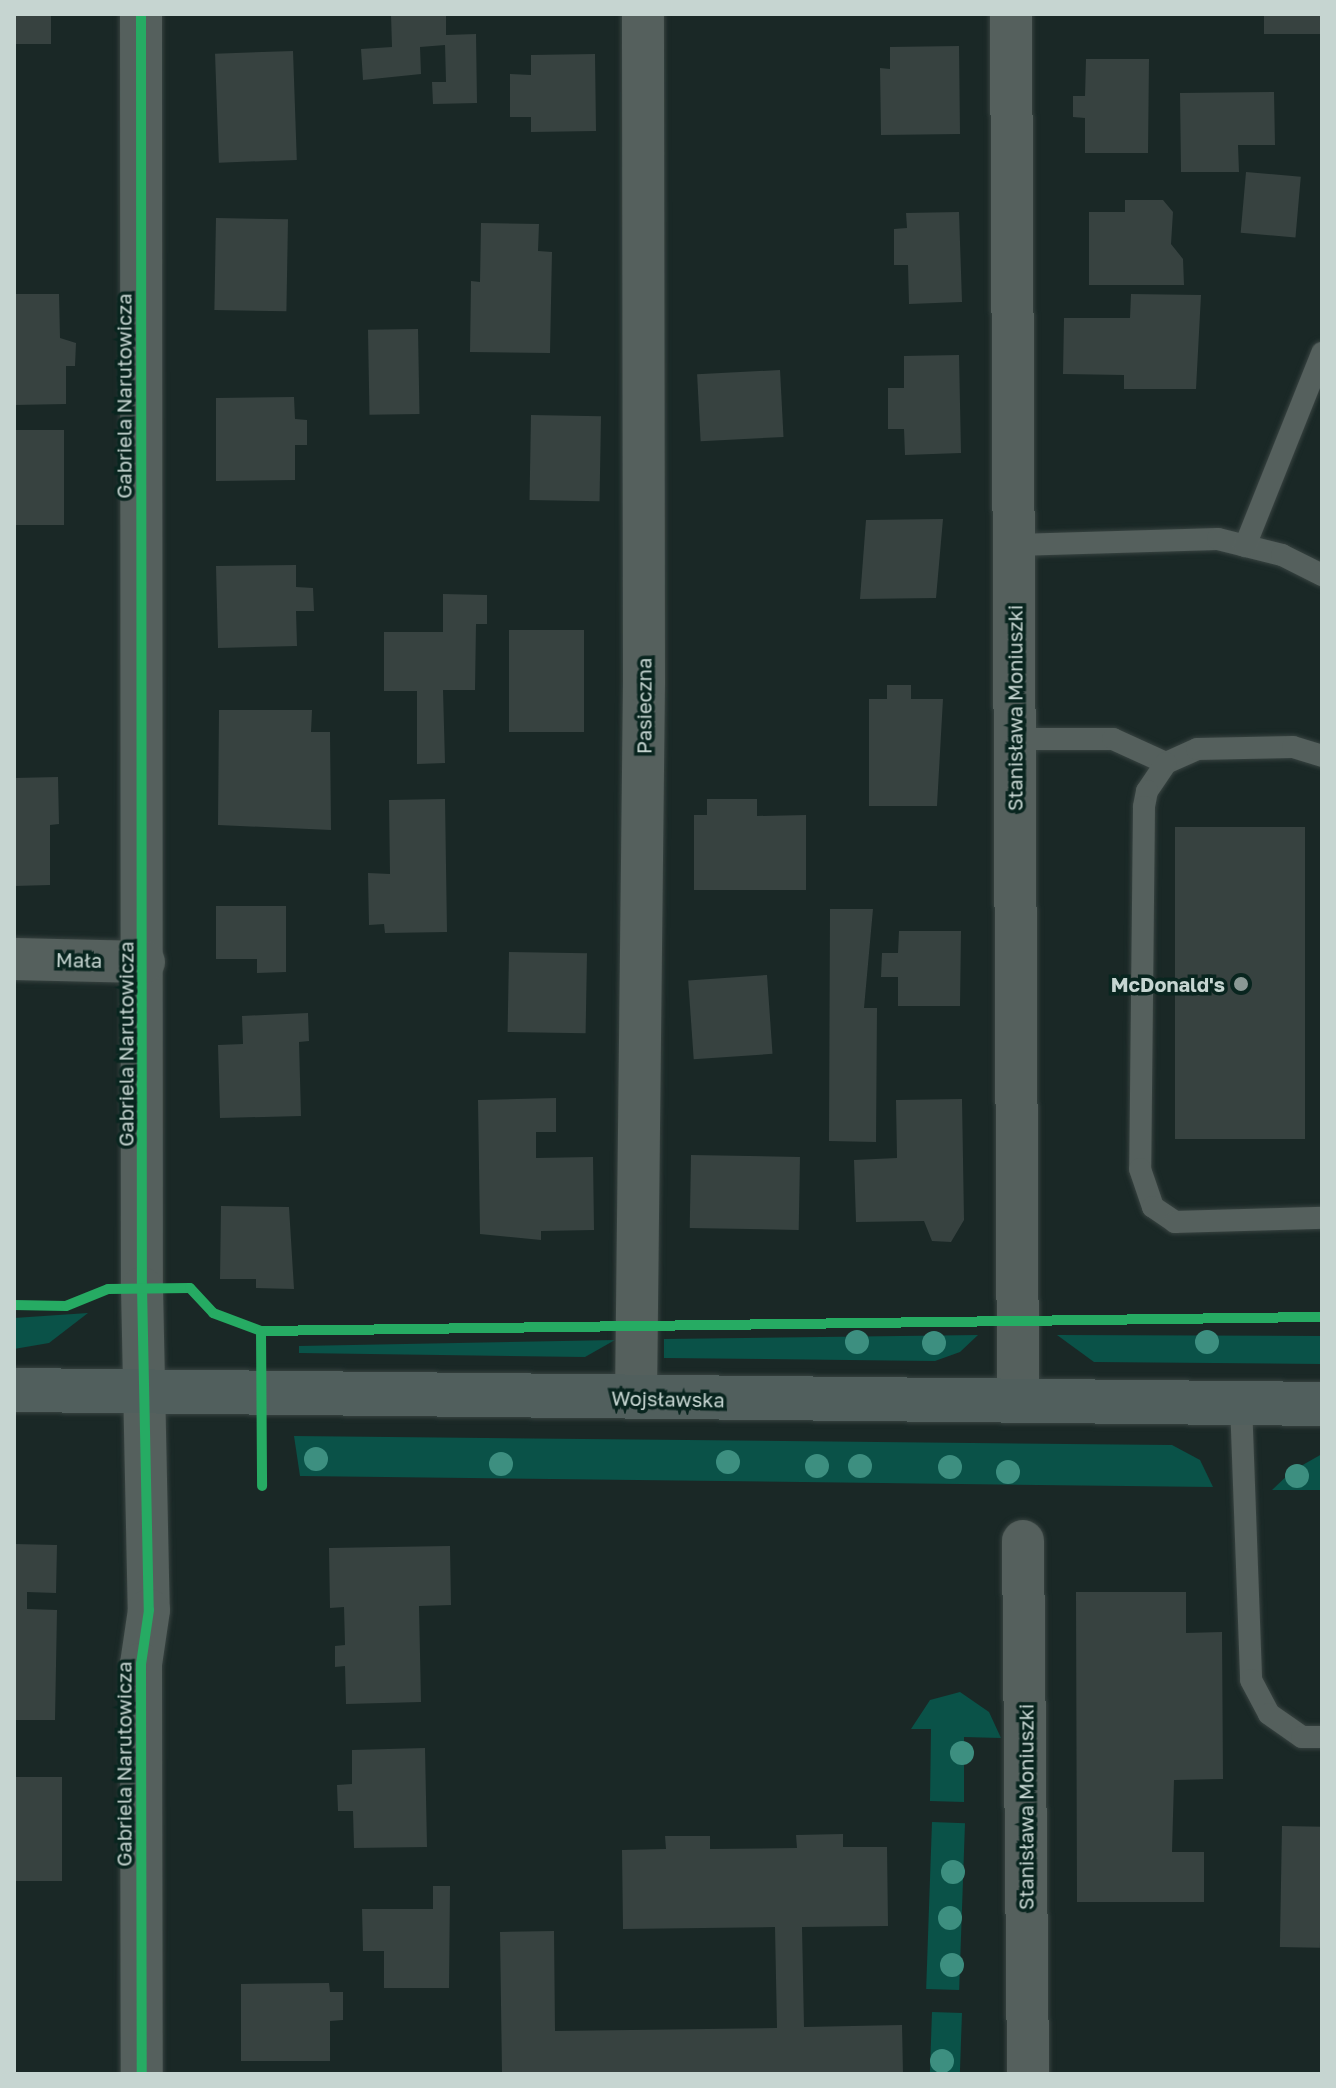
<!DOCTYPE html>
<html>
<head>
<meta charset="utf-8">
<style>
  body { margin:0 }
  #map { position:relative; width:1336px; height:2088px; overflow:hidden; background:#1a2826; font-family:"Golos Text",sans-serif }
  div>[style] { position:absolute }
  .green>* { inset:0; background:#0a5248; transform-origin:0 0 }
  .building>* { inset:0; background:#374240; transform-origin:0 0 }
  .roads { filter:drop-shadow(0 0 2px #384341) drop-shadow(0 0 2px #384341) }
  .lane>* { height:22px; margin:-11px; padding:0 11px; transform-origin:11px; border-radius:11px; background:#55605d }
  .street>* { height:42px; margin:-21px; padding:0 21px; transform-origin:21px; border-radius:21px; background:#55605d }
  .secondary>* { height:44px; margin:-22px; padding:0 22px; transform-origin:22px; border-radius:22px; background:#515f5d }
  .cycleway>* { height:10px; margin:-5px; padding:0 5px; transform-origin:5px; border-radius:5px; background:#26ab63 }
  .trees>* { width:24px; height:24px; margin:-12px; border-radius:50%; background:#3d8f80 }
  .dots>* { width:22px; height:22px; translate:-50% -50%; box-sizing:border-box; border:4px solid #09251f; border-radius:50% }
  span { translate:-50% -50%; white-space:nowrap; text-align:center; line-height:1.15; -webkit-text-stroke:7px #09251f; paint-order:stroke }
  .street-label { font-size:20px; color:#c6d5d1 }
  .poi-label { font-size:20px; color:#c6d5d1; font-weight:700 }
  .right { translate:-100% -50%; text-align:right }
  .frame { position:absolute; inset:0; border:16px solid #c6d5d1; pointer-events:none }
</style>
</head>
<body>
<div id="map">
  <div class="green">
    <div style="clip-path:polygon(88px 1313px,49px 1343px,14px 1349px,14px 1318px)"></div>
    <div style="clip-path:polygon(978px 1335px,960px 1352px,935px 1361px,664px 1358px,664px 1339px)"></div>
    <div style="clip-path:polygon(1057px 1335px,1322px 1336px,1322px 1364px,1094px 1362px)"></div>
    <div style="clip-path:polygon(615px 1340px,585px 1357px,299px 1353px,299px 1346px)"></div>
    <div style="clip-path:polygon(294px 1436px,1172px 1445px,1200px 1460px,1213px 1487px,300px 1476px)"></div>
    <div style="clip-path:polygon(1322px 1454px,1322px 1490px,1272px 1490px,1292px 1471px)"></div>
    <div style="clip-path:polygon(960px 1692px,989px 1712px,1001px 1738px,964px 1737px,964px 1802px,930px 1801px,931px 1729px,911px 1729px,930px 1700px)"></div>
    <div style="left:932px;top:1822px;width:33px;height:167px;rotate:2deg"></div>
    <div style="left:932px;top:2012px;width:30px;height:62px;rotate:2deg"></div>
  </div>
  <div class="building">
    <div style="left:14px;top:14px;width:37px;height:30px"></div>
    <div style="clip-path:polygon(391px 14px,446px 14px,446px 35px,476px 34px,477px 103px,433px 104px,432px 82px,446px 82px,445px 45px,420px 47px,421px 74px,363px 80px,361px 49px,392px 47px)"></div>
    <div style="left:1264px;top:14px;width:58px;height:20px"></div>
    <div style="clip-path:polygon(959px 46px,960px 134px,881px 135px,880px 68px,890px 69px,890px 47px)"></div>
    <div style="left:293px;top:51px;width:109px;height:78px;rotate:88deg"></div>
    <div style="clip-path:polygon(595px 54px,596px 131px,531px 132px,531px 117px,510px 117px,510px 74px,531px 75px,531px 55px)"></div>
    <div style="clip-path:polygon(1086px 59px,1149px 59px,1148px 153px,1085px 153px,1085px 118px,1073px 117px,1073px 96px,1085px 96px)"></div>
    <div style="clip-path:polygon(1274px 92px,1275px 145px,1238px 145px,1239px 172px,1181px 172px,1180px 93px)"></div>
    <div style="left:1246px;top:172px;width:55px;height:61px;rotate:5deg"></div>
    <div style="clip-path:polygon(1125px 200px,1163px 200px,1173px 212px,1171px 244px,1183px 259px,1184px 285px,1089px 285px,1089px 212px,1125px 212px)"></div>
    <div style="clip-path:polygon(959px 212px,962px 302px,909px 304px,908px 265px,894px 265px,894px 229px,907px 228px,906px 213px)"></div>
    <div style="left:216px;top:218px;width:72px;height:92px;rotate:1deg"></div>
    <div style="clip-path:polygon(481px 223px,539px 224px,538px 251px,552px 252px,550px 353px,470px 352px,471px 281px,480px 282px)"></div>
    <div style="clip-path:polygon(14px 294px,59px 294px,60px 338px,76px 343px,75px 366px,66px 366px,66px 404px,14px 405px)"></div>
    <div style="clip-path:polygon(1131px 294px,1201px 295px,1196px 389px,1124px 389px,1124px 375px,1063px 374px,1064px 318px,1130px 318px)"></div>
    <div style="left:418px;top:329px;width:85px;height:50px;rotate:89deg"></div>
    <div style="clip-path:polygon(959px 355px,961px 453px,905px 455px,904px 429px,888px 429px,888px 388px,904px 388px,904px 356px)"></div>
    <div style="left:780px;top:370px;width:67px;height:83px;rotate:87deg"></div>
    <div style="clip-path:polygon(294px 397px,295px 419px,307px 420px,307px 445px,295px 445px,295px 480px,216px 481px,216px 398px)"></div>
    <div style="left:531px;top:415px;width:70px;height:85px;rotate:1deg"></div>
    <div style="left:14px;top:430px;width:50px;height:95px"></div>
    <div style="clip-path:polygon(943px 519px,936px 598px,860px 599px,866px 520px)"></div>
    <div style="clip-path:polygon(296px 565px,296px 587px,313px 588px,314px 611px,296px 611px,297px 646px,218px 648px,216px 566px)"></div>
    <div style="clip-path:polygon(443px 594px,487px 595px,487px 624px,476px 624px,475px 690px,443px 690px,445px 763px,417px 764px,417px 691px,384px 691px,384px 632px,443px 632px)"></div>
    <div style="left:509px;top:630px;width:75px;height:102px"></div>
    <div style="clip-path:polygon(887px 685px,911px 685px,911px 699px,943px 699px,937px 806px,869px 806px,869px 699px,887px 699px)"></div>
    <div style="clip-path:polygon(219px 710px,312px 710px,311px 732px,330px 732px,331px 830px,218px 825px)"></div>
    <div style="clip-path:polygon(58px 777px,59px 824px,50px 825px,50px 885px,14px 886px,14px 778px)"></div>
    <div style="clip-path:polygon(445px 799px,447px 932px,385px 933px,384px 924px,369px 925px,368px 873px,390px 874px,389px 800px)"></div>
    <div style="clip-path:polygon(707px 799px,757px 799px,757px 816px,806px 815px,806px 890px,694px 890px,694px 815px,707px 815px)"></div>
    <div style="left:1305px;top:827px;width:312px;height:130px;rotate:90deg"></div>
    <div style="clip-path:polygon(216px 906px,286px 906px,286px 972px,257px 973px,257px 959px,216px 959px)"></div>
    <div style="clip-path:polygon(830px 909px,873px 909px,864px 1008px,877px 1008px,876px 1142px,829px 1141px)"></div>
    <div style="clip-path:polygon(899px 931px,961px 931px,960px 1006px,898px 1006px,898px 977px,881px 977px,882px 953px,898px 953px)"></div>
    <div style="left:509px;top:952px;width:78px;height:80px;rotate:1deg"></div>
    <div style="left:767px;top:975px;width:79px;height:79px;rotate:86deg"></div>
    <div style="clip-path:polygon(308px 1013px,309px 1041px,299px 1042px,301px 1116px,220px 1118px,218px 1045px,243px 1044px,242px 1016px)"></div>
    <div style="clip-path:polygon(556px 1098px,556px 1132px,536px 1132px,536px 1158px,593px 1157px,594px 1230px,541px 1231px,541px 1240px,480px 1234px,478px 1100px)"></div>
    <div style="clip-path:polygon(962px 1099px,964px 1220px,951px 1242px,932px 1241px,924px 1221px,856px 1222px,854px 1160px,897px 1158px,896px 1100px)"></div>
    <div style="left:691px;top:1155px;width:109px;height:73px;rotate:1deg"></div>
    <div style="clip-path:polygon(221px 1206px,289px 1207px,294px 1289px,256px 1288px,256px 1279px,220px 1279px)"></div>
    <div style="clip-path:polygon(14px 1544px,57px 1545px,56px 1593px,27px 1592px,27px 1609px,57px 1610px,55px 1720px,14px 1720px)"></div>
    <div style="clip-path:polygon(450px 1546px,451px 1605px,419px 1606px,421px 1702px,346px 1704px,345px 1666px,335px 1667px,335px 1646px,345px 1645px,344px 1607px,330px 1608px,329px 1548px)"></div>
    <div style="clip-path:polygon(1076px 1592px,1186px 1592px,1186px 1633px,1222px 1632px,1223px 1779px,1174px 1780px,1172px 1852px,1204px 1852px,1204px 1902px,1077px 1902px)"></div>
    <div style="clip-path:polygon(425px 1748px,427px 1847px,354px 1848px,353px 1811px,338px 1811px,337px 1785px,352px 1784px,352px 1750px)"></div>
    <div style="left:14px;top:1777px;width:48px;height:104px"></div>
    <div style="left:1282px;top:1826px;width:40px;height:121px;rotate:1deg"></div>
    <div style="clip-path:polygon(843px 1834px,843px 1847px,887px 1847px,888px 1926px,802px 1927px,804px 2027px,902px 2025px,903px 2074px,502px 2074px,500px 1932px,554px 1931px,555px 2031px,777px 2028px,775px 1927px,623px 1929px,622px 1850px,666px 1849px,665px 1836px,710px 1836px,710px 1849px,797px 1848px,796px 1835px)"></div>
    <div style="clip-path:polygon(433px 1886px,450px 1886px,449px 1988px,384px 1988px,384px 1951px,363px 1951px,362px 1909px,433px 1909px)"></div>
    <div style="clip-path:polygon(329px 1983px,330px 1992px,343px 1992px,343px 2020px,330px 2021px,330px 2061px,241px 2061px,241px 1984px)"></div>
  </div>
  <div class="roads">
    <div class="lane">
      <div style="left:1016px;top:545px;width:202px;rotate:-1.7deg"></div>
      <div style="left:1218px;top:539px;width:66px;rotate:14deg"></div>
      <div style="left:1282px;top:555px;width:45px;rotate:26.6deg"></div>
      <div style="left:1245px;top:546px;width:208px;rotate:-68.2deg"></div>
      <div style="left:1014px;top:739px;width:99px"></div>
      <div style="left:1113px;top:739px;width:58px;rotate:24.4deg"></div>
      <div style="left:1166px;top:763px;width:34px;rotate:-24deg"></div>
      <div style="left:1197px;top:749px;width:96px;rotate:-1.2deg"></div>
      <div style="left:1293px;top:747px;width:30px;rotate:17deg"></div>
      <div style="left:1166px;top:763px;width:34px;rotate:124deg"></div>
      <div style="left:1147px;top:791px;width:16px;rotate:101deg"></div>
      <div style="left:1144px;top:807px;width:362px;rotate:90.6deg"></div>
      <div style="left:1140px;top:1169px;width:40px;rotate:71.1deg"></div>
      <div style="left:1153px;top:1207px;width:27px;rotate:34deg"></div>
      <div style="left:1175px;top:1222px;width:147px;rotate:-1.6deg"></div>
      <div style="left:1241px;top:1403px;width:277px;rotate:87.9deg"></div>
      <div style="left:1251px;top:1680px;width:38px;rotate:62deg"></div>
      <div style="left:1269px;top:1714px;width:40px;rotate:34.9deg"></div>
      <div style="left:1302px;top:1737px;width:20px"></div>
    </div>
    <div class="street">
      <div style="left:141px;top:14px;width:1274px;rotate:89.96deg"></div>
      <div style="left:142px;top:1288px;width:322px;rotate:88.8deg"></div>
      <div style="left:149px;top:1610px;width:55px;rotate:98.4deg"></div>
      <div style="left:141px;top:1664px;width:410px;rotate:89.9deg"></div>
      <div style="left:1011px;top:14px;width:1387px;rotate:89.71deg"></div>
      <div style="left:14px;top:959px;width:130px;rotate:1.3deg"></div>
      <div style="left:636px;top:1398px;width:716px;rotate:-89.36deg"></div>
      <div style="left:644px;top:682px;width:668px;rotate:-90.09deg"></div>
      <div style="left:1023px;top:1541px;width:533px;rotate:89.46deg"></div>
    </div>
    <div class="secondary">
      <div style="left:14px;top:1390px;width:1308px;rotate:0.61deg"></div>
    </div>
  </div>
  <div class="cycleway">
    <div style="left:141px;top:14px;width:1274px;rotate:89.96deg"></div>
    <div style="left:142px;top:1288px;width:322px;rotate:88.8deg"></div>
    <div style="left:149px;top:1610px;width:55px;rotate:98.4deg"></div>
    <div style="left:141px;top:1664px;width:410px;rotate:89.9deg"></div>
    <div style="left:14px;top:1305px;width:52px;rotate:1.1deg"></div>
    <div style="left:66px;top:1306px;width:45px;rotate:-22deg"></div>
    <div style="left:108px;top:1289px;width:82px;rotate:-0.7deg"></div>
    <div style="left:190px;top:1288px;width:34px;rotate:47deg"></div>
    <div style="left:213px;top:1313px;width:51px;rotate:20.6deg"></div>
    <div style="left:261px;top:1331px;width:1061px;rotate:-0.76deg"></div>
    <div style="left:261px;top:1331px;width:155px;rotate:89.6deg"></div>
  </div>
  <div class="trees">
    <div style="left:857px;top:1342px"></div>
    <div style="left:1207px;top:1342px"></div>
    <div style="left:934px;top:1343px"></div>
    <div style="left:316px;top:1459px"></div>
    <div style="left:728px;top:1462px"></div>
    <div style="left:501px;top:1464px"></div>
    <div style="left:817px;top:1466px"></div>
    <div style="left:860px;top:1466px"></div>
    <div style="left:950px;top:1467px"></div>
    <div style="left:1008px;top:1472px"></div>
    <div style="left:1297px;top:1476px"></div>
    <div style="left:962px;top:1753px"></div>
    <div style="left:953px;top:1872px"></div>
    <div style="left:950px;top:1918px"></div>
    <div style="left:952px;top:1965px"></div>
    <div style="left:942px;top:2061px"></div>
  </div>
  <div class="dots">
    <div style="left:1241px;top:984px;background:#8a9895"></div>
  </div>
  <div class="street-label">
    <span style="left:124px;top:396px;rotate:-90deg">Gabriela Narutowicza</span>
    <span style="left:644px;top:706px;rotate:-90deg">Pasieczna</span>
    <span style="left:1015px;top:708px;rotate:-90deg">Stanisława Moniuszki</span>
    <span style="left:79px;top:960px;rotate:1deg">Mała</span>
    <span style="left:126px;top:1044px;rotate:-90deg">Gabriela Narutowicza</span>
    <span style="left:668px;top:1399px;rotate:1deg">Wojsławska</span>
    <span style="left:124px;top:1764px;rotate:-90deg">Gabriela Narutowicza</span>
    <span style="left:1026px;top:1807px;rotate:-90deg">Stanisława Moniuszki</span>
  </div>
  <div class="poi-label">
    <span class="right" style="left:1225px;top:984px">McDonald's</span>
  </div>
  <div class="frame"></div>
</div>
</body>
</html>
